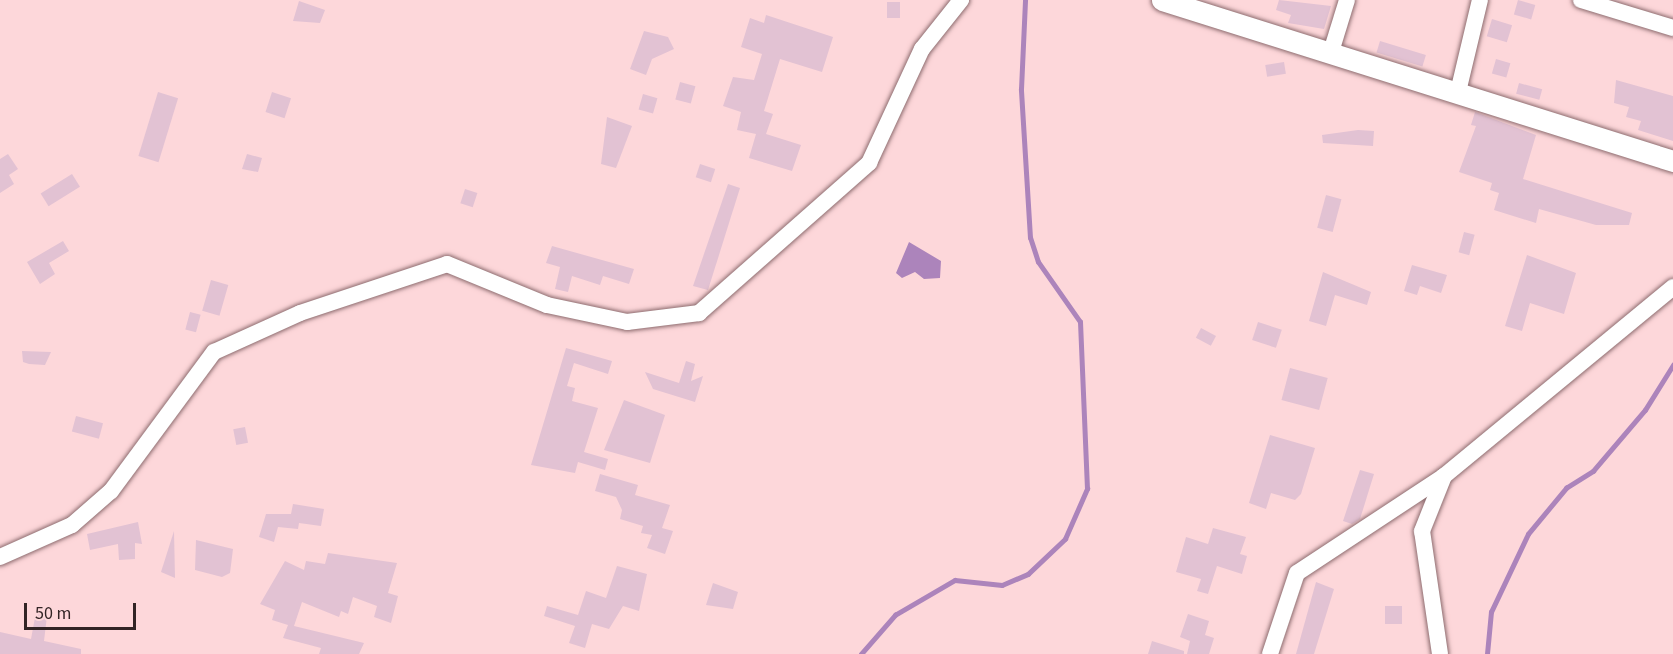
<!DOCTYPE html>
<html>
<head>
<meta charset="utf-8">
<style>
  body { margin:0 }
  #map { position:relative; width:1673px; height:654px; overflow:hidden; background:#fdd7da; font-family:"Source Sans 3",sans-serif }
  div>[style] { position:absolute }
  .water>* { inset:0; background:#ac84bb }
  .stream>* { height:4.5px; margin:-2.25px; padding:0 2.25px; transform-origin:2.25px; border-radius:2.25px; background:#ac84bb }
  .building>* { inset:0; background:#e2c2d3; transform-origin:0 0 }
  .roads { filter:drop-shadow(0 0 2px #8d6c6f) drop-shadow(0 0 2px #8d6c6f) }
  .minor>* { height:16px; margin:-8px; padding:0 8px; transform-origin:8px; border-radius:8px; background:#fff }
  .tertiary>* { height:21px; margin:-10.5px; padding:0 10.5px; transform-origin:10.5px; border-radius:10.5px; background:#fff }
  span { translate:-50% -50%; white-space:nowrap; text-align:center; line-height:1.15; -webkit-text-stroke:4.5px #fdd7da; paint-order:stroke }
  .scale { position:absolute; left:24px; top:603px; width:112px; height:27px; box-sizing:border-box; border:3px solid #322425; border-top:0; padding-left:8px; font-size:18px; line-height:21px; white-space:nowrap; color:#322425; -webkit-text-stroke:4px #fdd7da; paint-order:stroke }
</style>
</head>
<body>
<div id="map">
  <div class="water">
    <div style="clip-path:polygon(909px 242px,941px 261px,940px 278px,924px 279px,915px 272px,902px 278px,896px 273px)"></div>
  </div>
  <div class="stream">
    <div style="left:861px;top:654px;width:52px;rotate:-48.9deg"></div>
    <div style="left:895px;top:615px;width:69px;rotate:-30.3deg"></div>
    <div style="left:955px;top:580px;width:47px;rotate:6.1deg"></div>
    <div style="left:1002px;top:585px;width:28px;rotate:-23deg"></div>
    <div style="left:1028px;top:574px;width:51px;rotate:-43.4deg"></div>
    <div style="left:1065px;top:539px;width:55px;rotate:-66.3deg"></div>
    <div style="left:1087px;top:489px;width:167px;rotate:-92.4deg"></div>
    <div style="left:1080px;top:322px;width:73px;rotate:-125deg"></div>
    <div style="left:1038px;top:262px;width:25px;rotate:-108deg"></div>
    <div style="left:1030px;top:238px;width:149px;rotate:-93.5deg"></div>
    <div style="left:1021px;top:89px;width:89px;rotate:-87.4deg"></div>
    <div style="left:1487px;top:654px;width:42px;rotate:-84.6deg"></div>
    <div style="left:1491px;top:612px;width:86px;rotate:-64.6deg"></div>
    <div style="left:1528px;top:534px;width:60px;rotate:-50.4deg"></div>
    <div style="left:1566px;top:488px;width:32px;rotate:-32deg"></div>
    <div style="left:1593px;top:471px;width:80px;rotate:-49.6deg"></div>
    <div style="left:1645px;top:410px;width:53px;rotate:-58.1deg"></div>
  </div>
  <div class="building">
    <div style="clip-path:polygon(1279px 0,1331px 6px,1324px 29px,1288px 23px,1291px 15px,1276px 10px)"></div>
    <div style="left:1518px;top:0;width:18px;height:15px;rotate:16deg"></div>
    <div style="clip-path:polygon(299px 1px,325px 10px,320px 23px,293px 21px)"></div>
    <div style="left:887px;top:2px;width:13px;height:16px"></div>
    <div style="clip-path:polygon(766px 15px,833px 37px,822px 72px,780px 59px,764px 111px,773px 114px,766px 134px,801px 145px,792px 171px,749px 158px,756px 134px,737px 130px,741px 112px,723px 106px,733px 77px,754px 80px,762px 54px,741px 47px,750px 18px,764px 23px)"></div>
    <div style="left:1492px;top:19px;width:21px;height:18px;rotate:17deg"></div>
    <div style="clip-path:polygon(644px 31px,668px 37px,674px 49px,652px 59px,646px 75px,630px 69px)"></div>
    <div style="left:1380px;top:41px;width:48px;height:12px;rotate:17deg"></div>
    <div style="left:1496px;top:59px;width:15px;height:15px;rotate:16deg"></div>
    <div style="left:1284px;top:62px;width:12px;height:19px;rotate:81deg"></div>
    <div style="clip-path:polygon(1616px 80px,1673px 96px,1673px 141px,1638px 130px,1641px 121px,1626px 117px,1629px 107px,1614px 103px)"></div>
    <div style="left:680px;top:82px;width:16px;height:18px;rotate:15deg"></div>
    <div style="left:1519px;top:83px;width:24px;height:11px;rotate:15deg"></div>
    <div style="left:158px;top:92px;width:21px;height:67px;rotate:17deg"></div>
    <div style="left:272px;top:92px;width:20px;height:21px;rotate:18deg"></div>
    <div style="left:643px;top:94px;width:15px;height:16px;rotate:16deg"></div>
    <div style="clip-path:polygon(1475px 112px,1536px 135px,1523px 179px,1632px 213px,1629px 225px,1596px 225px,1539px 209px,1536px 223px,1494px 210px,1499px 193px,1490px 190px,1492px 183px,1459px 172px,1476px 126px,1471px 125px)"></div>
    <div style="clip-path:polygon(607px 117px,632px 126px,616px 168px,601px 164px)"></div>
    <div style="clip-path:polygon(1358px 130px,1374px 131px,1373px 146px,1323px 143px,1322px 135px)"></div>
    <div style="clip-path:polygon(8px 154px,18px 169px,9px 175px,14px 184px,0 193px,0 159px)"></div>
    <div style="clip-path:polygon(247px 154px,262px 158px,258px 172px,242px 169px)"></div>
    <div style="left:700px;top:164px;width:16px;height:14px;rotate:18deg"></div>
    <div style="left:72px;top:174px;width:15px;height:37px;rotate:58deg"></div>
    <div style="clip-path:polygon(728px 184px,740px 188px,708px 290px,693px 286px)"></div>
    <div style="left:465px;top:189px;width:13px;height:15px;rotate:18deg"></div>
    <div style="left:1326px;top:195px;width:16px;height:34px;rotate:15deg"></div>
    <div style="left:1464px;top:232px;width:11px;height:21px;rotate:15deg"></div>
    <div style="clip-path:polygon(63px 241px,69px 251px,49px 263px,55px 274px,40px 284px,27px 262px)"></div>
    <div style="clip-path:polygon(552px 246px,634px 269px,629px 284px,603px 276px,600px 285px,572px 276px,568px 292px,555px 289px,560px 267px,546px 263px)"></div>
    <div style="clip-path:polygon(1527px 255px,1576px 273px,1564px 314px,1530px 303px,1522px 331px,1505px 326px)"></div>
    <div style="clip-path:polygon(1412px 265px,1447px 275px,1441px 293px,1420px 286px,1417px 295px,1404px 291px)"></div>
    <div style="clip-path:polygon(1323px 272px,1371px 292px,1367px 305px,1335px 295px,1326px 326px,1309px 321px)"></div>
    <div style="left:211px;top:280px;width:18px;height:32px;rotate:16deg"></div>
    <div style="left:190px;top:312px;width:11px;height:18px;rotate:15deg"></div>
    <div style="left:1258px;top:322px;width:25px;height:19px;rotate:18deg"></div>
    <div style="left:1201px;top:328px;width:17px;height:11px;rotate:28deg"></div>
    <div style="clip-path:polygon(566px 348px,612px 361px,608px 374px,574px 363px,567px 386px,575px 388px,572px 401px,598px 408px,584px 452px,608px 459px,605px 470px,578px 462px,575px 473px,531px 465px)"></div>
    <div style="clip-path:polygon(22px 351px,51px 352px,45px 365px,29px 364px,23px 362px)"></div>
    <div style="clip-path:polygon(686px 361px,695px 364px,691px 381px,703px 376px,695px 402px,653px 389px,645px 372px,679px 383px)"></div>
    <div style="left:1290px;top:368px;width:39px;height:33px;rotate:15deg"></div>
    <div style="clip-path:polygon(624px 400px,665px 415px,650px 463px,604px 450px)"></div>
    <div style="left:76px;top:416px;width:28px;height:16px;rotate:15deg"></div>
    <div style="left:245px;top:427px;width:16px;height:12px;rotate:79deg"></div>
    <div style="clip-path:polygon(1270px 435px,1315px 448px,1301px 494px,1295px 500px,1271px 493px,1266px 509px,1249px 503px)"></div>
    <div style="clip-path:polygon(1360px 470px,1374px 474px,1360px 519px,1352px 524px,1343px 521px)"></div>
    <div style="clip-path:polygon(600px 474px,638px 485px,635px 495px,670px 505px,662px 528px,673px 531px,665px 554px,647px 548px,652px 535px,641px 533px,643px 526px,620px 519px,622px 510px,616px 497px,595px 491px)"></div>
    <div style="clip-path:polygon(293px 504px,324px 509px,321px 526px,299px 523px,298px 529px,278px 527px,274px 542px,259px 537px,266px 514px,291px 514px)"></div>
    <div style="clip-path:polygon(138px 522px,142px 544px,135px 543px,135px 559px,119px 560px,118px 544px,90px 550px,87px 534px)"></div>
    <div style="clip-path:polygon(1213px 528px,1246px 537px,1240px 554px,1247px 556px,1242px 574px,1217px 566px,1208px 594px,1197px 591px,1201px 579px,1176px 572px,1186px 537px,1208px 544px)"></div>
    <div style="clip-path:polygon(174px 531px,175px 578px,161px 572px)"></div>
    <div style="clip-path:polygon(196px 540px,233px 549px,230px 573px,222px 577px,195px 570px)"></div>
    <div style="clip-path:polygon(328px 553px,397px 563px,388px 593px,398px 596px,391px 623px,374px 617px,377px 606px,353px 597px,348px 614px,341px 611px,339px 617px,302px 602px,294px 626px,364px 643px,359px 654px,319px 654px,321px 648px,283px 638px,288px 625px,272px 620px,275px 610px,260px 604px,285px 561px,304px 570px,306px 561px,325px 564px)"></div>
    <div style="clip-path:polygon(617px 566px,647px 574px,639px 611px,623px 606px,609px 629px,592px 624px,585px 648px,569px 643px,575px 626px,544px 616px,547px 606px,578px 615px,586px 591px,606px 598px)"></div>
    <div style="clip-path:polygon(1316px 582px,1334px 589px,1314px 654px,1296px 654px)"></div>
    <div style="clip-path:polygon(713px 583px,738px 592px,733px 609px,706px 605px)"></div>
    <div style="left:1385px;top:606px;width:17px;height:18px"></div>
    <div style="clip-path:polygon(36px 612px,47px 616px,44px 641px,81px 649px,81px 654px,0 654px,0 632px,31px 639px)"></div>
    <div style="clip-path:polygon(1188px 614px,1209px 621px,1205px 635px,1214px 638px,1209px 654px,1187px 654px,1190px 641px,1180px 637px)"></div>
    <div style="clip-path:polygon(1152px 641px,1184px 651px,1184px 654px,1148px 654px)"></div>
  </div>
  <div class="roads">
    <div class="minor">
      <div style="left:1581px;top:0;width:96px;rotate:16.9deg"></div>
      <div style="left:1331px;top:52px;width:54px;rotate:-72.9deg"></div>
      <div style="left:1458px;top:92px;width:95px;rotate:-76.6deg"></div>
      <div style="left:0;top:557px;width:79px;rotate:-24deg"></div>
      <div style="left:72px;top:525px;width:52px;rotate:-41.1deg"></div>
      <div style="left:111px;top:491px;width:173px;rotate:-53.5deg"></div>
      <div style="left:214px;top:352px;width:94px;rotate:-24.4deg"></div>
      <div style="left:300px;top:313px;width:155px;rotate:-18.4deg"></div>
      <div style="left:447px;top:264px;width:108px;rotate:22.3deg"></div>
      <div style="left:547px;top:305px;width:82px;rotate:12deg"></div>
      <div style="left:627px;top:322px;width:73px;rotate:-7.1deg"></div>
      <div style="left:699px;top:313px;width:227px;rotate:-41.4deg"></div>
      <div style="left:869px;top:163px;width:126px;rotate:-65.1deg"></div>
      <div style="left:922px;top:49px;width:63px;rotate:-51.5deg"></div>
      <div style="left:1270px;top:654px;width:85px;rotate:-71.6deg"></div>
      <div style="left:1297px;top:573px;width:176px;rotate:-33.4deg"></div>
      <div style="left:1444px;top:476px;width:297px;rotate:-39.5deg"></div>
      <div style="left:1440px;top:654px;width:124px;rotate:-98.3deg"></div>
      <div style="left:1422px;top:531px;width:59px;rotate:-68.2deg"></div>
    </div>
    <div class="tertiary">
      <div style="left:1162px;top:0;width:536px;rotate:17.49deg"></div>
    </div>
  </div>
  <div class="scale">50 m</div>
</div>
</body>
</html>
